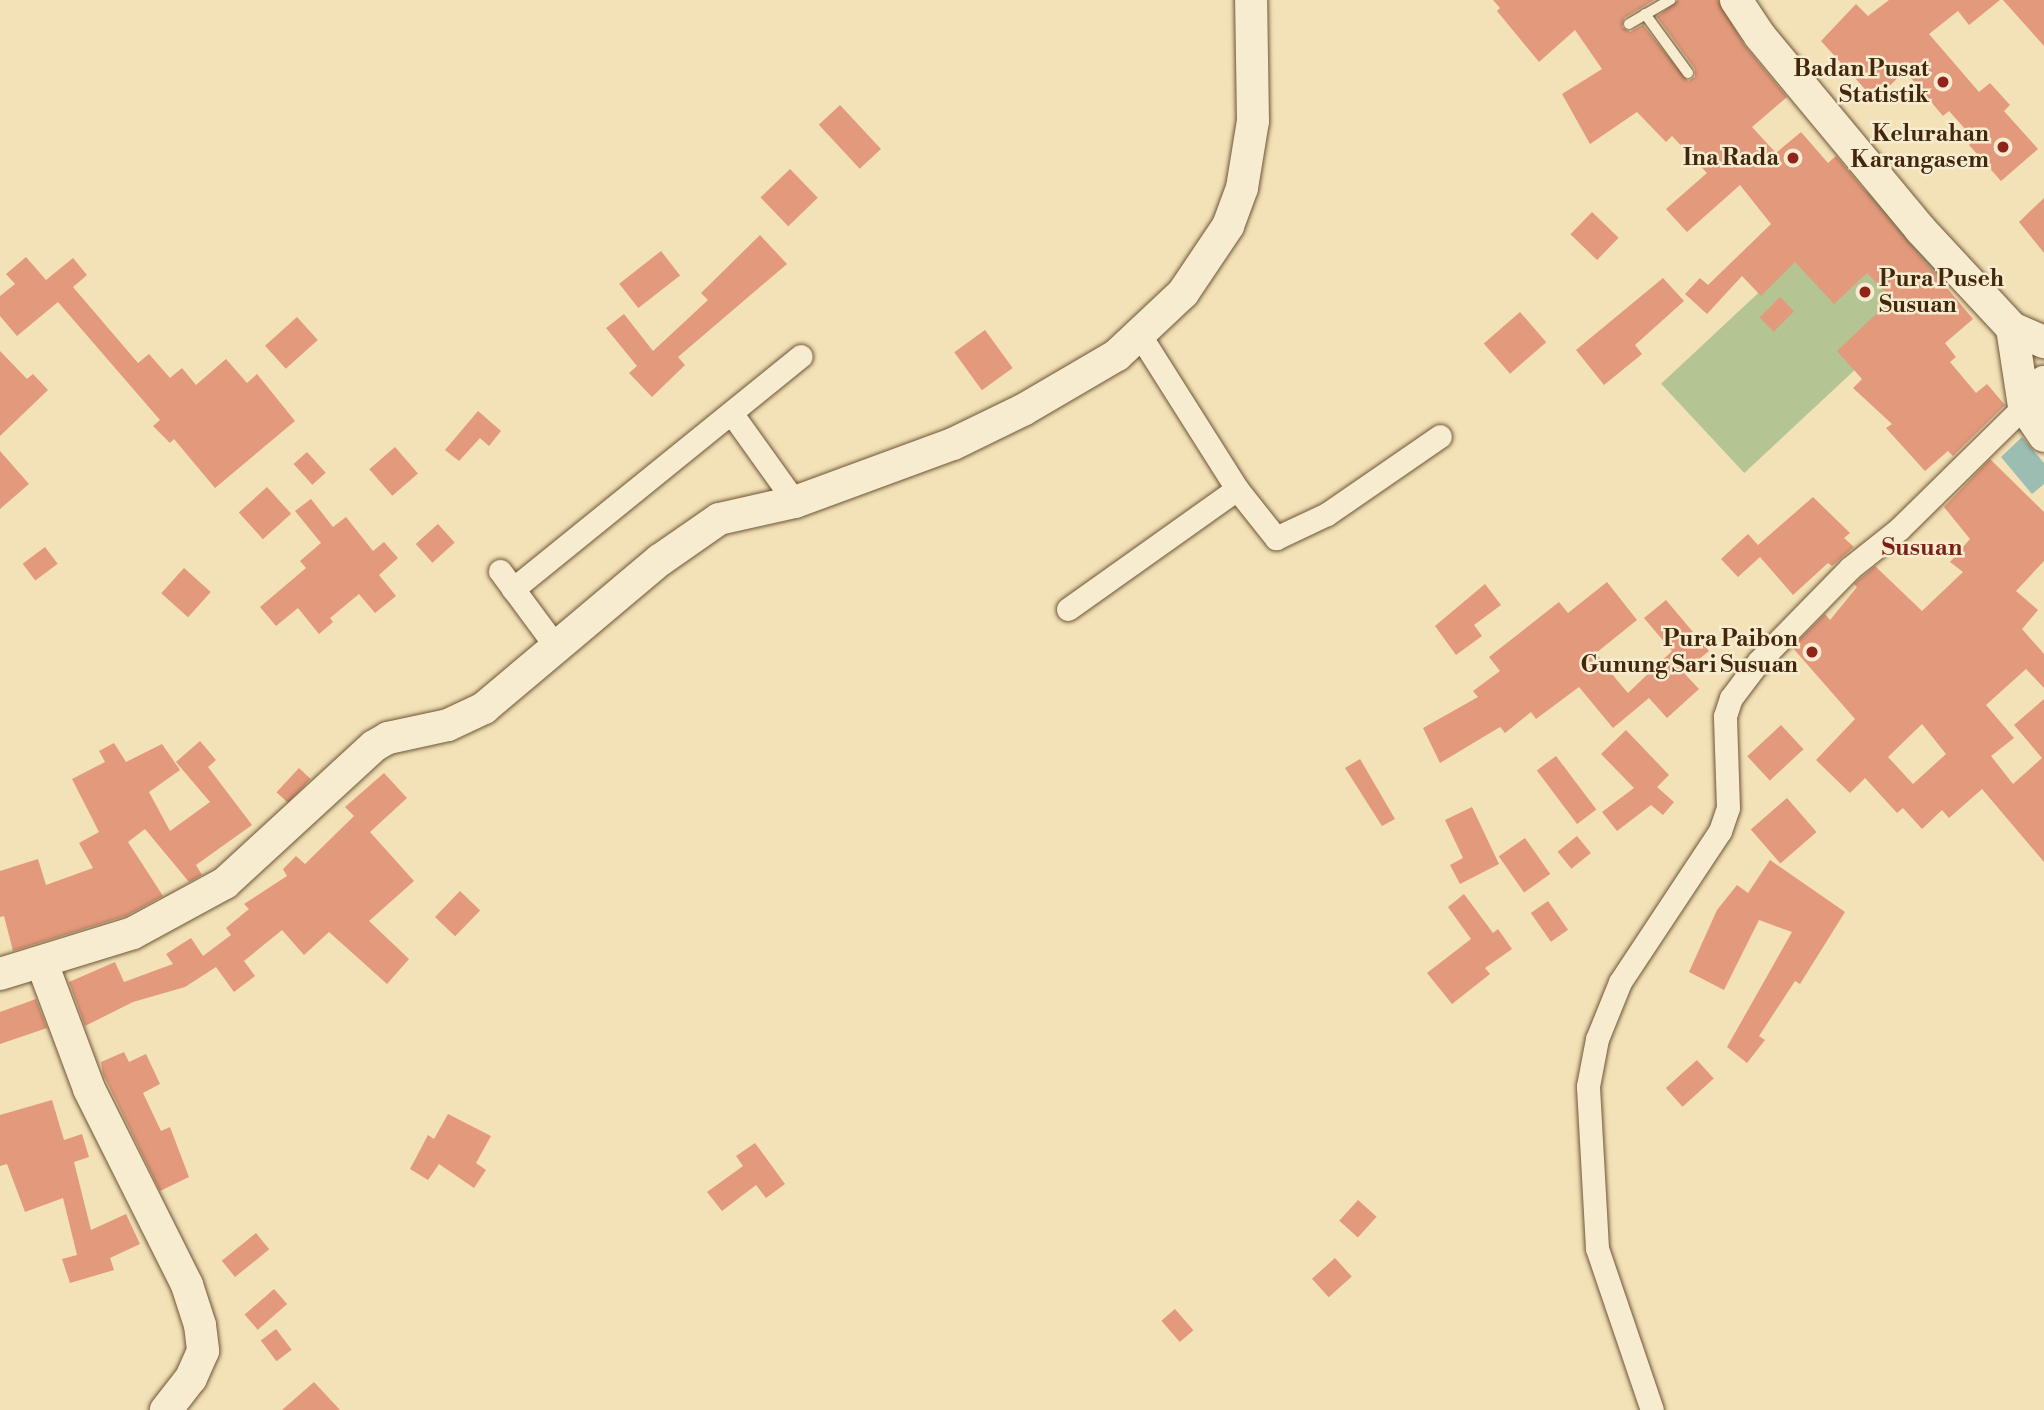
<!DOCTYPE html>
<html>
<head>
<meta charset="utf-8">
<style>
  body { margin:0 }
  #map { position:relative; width:2044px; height:1410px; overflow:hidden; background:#f3e1b7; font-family:"Libre Bodoni",serif }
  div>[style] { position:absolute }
  .green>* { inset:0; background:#b5c493; transform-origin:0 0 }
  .water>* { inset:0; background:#9bbdb2 }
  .building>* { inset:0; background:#e3997c; transform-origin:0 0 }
  .roads { filter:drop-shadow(0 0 2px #6e5636) drop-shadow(0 0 2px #6e5636) }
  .lane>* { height:10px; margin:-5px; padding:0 5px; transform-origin:5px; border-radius:5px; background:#f7ecd0 }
  .street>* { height:23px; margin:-11.5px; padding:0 11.5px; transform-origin:11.5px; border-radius:11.5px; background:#f7ecd0 }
  .secondary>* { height:32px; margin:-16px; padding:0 16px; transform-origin:16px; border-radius:16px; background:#f7ecd0 }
  .dots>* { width:19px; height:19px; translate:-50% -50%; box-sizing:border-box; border:4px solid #f7ecd0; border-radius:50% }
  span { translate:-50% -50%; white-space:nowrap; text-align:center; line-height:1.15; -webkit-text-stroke:5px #f7ecd0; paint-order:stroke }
  .poi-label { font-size:23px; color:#42270b; font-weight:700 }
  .right { translate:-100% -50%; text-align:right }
  .left { translate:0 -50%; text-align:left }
  .neighbourhood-label { font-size:24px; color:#7a1f14; font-weight:700 }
</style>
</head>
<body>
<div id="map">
  <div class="green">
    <div style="left:1871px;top:188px;width:122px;height:287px;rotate:47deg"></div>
  </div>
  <div class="water">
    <div style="clip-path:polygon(2022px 437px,2044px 463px,2044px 484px,2032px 494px,2001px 457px)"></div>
  </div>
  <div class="building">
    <div style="clip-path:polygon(1493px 0,1654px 0,1624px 18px,1622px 27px,1630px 32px,1643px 25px,1688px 81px,1695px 77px,1695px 69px,1657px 17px,1678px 0,1718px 0,1745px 46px,1787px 97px,1752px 127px,1776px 153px,1801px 132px,1828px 163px,1836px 156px,1973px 319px,1945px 343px,1956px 357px,1950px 362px,1976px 393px,1987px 384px,2005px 405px,1953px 456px,1948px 451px,1925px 471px,1886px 428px,1892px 424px,1853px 388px,1862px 379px,1837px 351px,1892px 299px,1867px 273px,1834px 304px,1795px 262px,1761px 296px,1742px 276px,1707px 314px,1685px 294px,1700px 278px,1708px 285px,1771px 224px,1740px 185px,1687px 232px,1666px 209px,1707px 173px,1672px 136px,1666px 142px,1637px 112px,1590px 144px,1562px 94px,1602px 69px,1575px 30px,1539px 62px,1497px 11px,1500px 8px)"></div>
    <div style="clip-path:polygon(1889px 0,2000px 0,1969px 25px,1958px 11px,1929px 34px,1979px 92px,1990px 83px,2010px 105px,2004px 111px,2038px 149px,2001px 181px,1969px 145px,1975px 140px,1949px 111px,1943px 116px,1905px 71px,1875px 100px,1821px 41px,1856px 4px,1868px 16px)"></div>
    <div style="clip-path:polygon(2003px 0,2044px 0,2044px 46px)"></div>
    <div style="left:840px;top:105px;width:60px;height:29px;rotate:47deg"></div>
    <div style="left:790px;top:169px;width:40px;height:41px;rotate:46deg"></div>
    <div style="clip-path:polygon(2044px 198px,2044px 253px,2019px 222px)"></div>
    <div style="left:1592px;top:212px;width:37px;height:31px;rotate:44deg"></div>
    <div style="clip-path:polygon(760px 235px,787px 264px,678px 357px,685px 365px,652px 397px,629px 373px,637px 366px,606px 328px,624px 314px,653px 351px,708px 300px,701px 293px)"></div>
    <div style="left:661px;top:251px;width:31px;height:53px;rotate:52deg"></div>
    <div style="clip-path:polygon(26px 257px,46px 280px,73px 258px,87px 275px,73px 287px,138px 363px,149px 354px,170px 378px,182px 368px,196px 385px,226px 359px,247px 383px,257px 374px,295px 421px,215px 488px,174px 439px,170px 443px,153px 426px,160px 420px,58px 302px,17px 336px,0 316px,0 296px,15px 284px,6px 274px)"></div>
    <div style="clip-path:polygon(1663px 278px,1684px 301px,1635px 345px,1642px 354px,1604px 385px,1576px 350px)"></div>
    <div style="left:1780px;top:297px;width:20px;height:29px;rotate:45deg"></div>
    <div style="left:1520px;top:312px;width:40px;height:48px;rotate:49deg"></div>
    <div style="left:297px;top:317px;width:31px;height:43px;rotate:48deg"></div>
    <div style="left:985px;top:330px;width:47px;height:38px;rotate:54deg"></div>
    <div style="clip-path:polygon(0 351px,27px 379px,33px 374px,48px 390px,0 436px)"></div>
    <div style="clip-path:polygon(478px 411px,501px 431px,489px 446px,480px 438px,459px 461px,445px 450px)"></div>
    <div style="left:395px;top:447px;width:35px;height:34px;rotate:49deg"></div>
    <div style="clip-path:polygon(0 451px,29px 484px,0 509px)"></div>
    <div style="left:307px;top:452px;width:28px;height:18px;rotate:48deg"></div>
    <div style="clip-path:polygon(evenodd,1990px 459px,2044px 512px,2044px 561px,2016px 591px,2038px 610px,2022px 629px,2044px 654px,2044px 688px,2026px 669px,1986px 705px,2014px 738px,1991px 756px,2013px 784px,2042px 758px,2014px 725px,2044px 699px,2044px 862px,1982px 789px,1949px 818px,1942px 810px,1922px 829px,1903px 808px,1897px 813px,1865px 778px,1850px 793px,1816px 760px,1855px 719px,1792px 647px,1825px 614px,1830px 620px,1857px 587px,1854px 584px,1875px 566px,1922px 611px,1963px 572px,1950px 562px,1970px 539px,1944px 507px,1990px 459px,1922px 724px,1946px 754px,1913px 784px,1888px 757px,1922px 724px)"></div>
    <div style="left:267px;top:487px;width:36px;height:38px;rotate:48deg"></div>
    <div style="clip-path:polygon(1813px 497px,1850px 533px,1844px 538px,1854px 547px,1832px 566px,1828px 563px,1793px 595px,1760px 557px,1738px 577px,1721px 559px,1748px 534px,1758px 545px)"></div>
    <div style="clip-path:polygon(311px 499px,333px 527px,346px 517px,373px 551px,384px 542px,398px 558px,379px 575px,396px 596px,375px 613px,359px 594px,330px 618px,333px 622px,319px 634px,298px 608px,276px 626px,260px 607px,306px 568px,300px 561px,321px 543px,295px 511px)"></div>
    <div style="left:438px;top:524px;width:25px;height:30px;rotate:48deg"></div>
    <div style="left:45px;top:547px;width:21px;height:28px;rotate:53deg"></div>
    <div style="left:184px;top:568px;width:36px;height:34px;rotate:42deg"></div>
    <div style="clip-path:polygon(1607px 582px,1637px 620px,1596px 653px,1616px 679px,1628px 693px,1672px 651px,1644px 618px,1666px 600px,1709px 651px,1683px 672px,1699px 689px,1667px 718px,1649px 698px,1613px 728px,1579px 687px,1536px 719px,1531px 712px,1505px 733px,1500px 727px,1440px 763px,1423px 728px,1478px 697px,1473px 691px,1500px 671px,1489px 657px,1559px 602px,1568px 613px)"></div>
    <div style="clip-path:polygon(1485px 584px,1501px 605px,1474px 625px,1482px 636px,1456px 655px,1435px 626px)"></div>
    <div style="left:1781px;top:725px;width:33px;height:46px;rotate:47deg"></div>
    <div style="clip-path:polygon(1626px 730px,1669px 775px,1657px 787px,1674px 802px,1663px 815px,1651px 805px,1617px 831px,1602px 812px,1634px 788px,1601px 754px)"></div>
    <div style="clip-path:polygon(200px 741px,216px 760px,208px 767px,252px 825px,196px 865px,202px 875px,189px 882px,145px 829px,128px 842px,163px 896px,126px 916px,13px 951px,4px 916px,0 917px,0 871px,38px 859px,46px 885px,93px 868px,79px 843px,99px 832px,72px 779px,105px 762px,99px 751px,114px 743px,126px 762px,162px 744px,180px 770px,149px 792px,170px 831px,210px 802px,176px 762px)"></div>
    <div style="left:1556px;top:756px;width:67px;height:24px;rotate:53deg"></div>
    <div style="clip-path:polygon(1360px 759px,1395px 819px,1382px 826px,1345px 768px)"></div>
    <div style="left:299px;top:768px;width:16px;height:33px;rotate:43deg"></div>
    <div style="clip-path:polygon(384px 773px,407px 798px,370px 832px,414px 881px,369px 921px,409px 959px,387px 984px,329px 932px,304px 955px,282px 930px,244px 961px,255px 976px,234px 992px,216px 967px,185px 987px,133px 1002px,85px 1026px,69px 982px,115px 962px,124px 982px,173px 964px,166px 954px,191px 938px,203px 956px,231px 935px,226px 928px,249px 909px,244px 904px,287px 876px,283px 869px,296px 856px,305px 864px,354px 816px,345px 807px)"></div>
    <div style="left:1787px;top:798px;width:45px;height:48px;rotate:49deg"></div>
    <div style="clip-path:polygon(1472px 807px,1499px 864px,1460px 884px,1450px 865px,1463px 858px,1445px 820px)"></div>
    <div style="left:1577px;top:836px;width:22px;height:25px;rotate:51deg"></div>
    <div style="left:1525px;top:838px;width:44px;height:32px;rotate:55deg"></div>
    <div style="clip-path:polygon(1770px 860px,1845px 912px,1800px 984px,1795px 981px,1759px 1036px,1765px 1040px,1747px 1063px,1727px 1047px,1792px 932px,1759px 920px,1724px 990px,1689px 972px,1717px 910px,1737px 885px,1748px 893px)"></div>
    <div style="left:460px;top:891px;width:28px;height:36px;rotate:44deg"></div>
    <div style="clip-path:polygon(1464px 894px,1493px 933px,1498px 929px,1512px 949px,1485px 968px,1490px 974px,1452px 1004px,1427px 973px,1471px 939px,1448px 907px)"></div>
    <div style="left:1548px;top:901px;width:35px;height:21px;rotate:55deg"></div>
    <div style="clip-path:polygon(36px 999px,47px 1028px,0 1044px,0 1012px)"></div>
    <div style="clip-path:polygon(124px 1052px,129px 1062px,146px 1054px,160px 1084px,143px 1093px,161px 1131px,170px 1127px,189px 1177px,160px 1191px,103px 1074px,101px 1062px)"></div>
    <div style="left:1697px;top:1060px;width:25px;height:42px;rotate:48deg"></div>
    <div style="clip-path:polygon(52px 1100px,64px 1140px,82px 1134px,89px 1157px,74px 1162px,91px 1230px,126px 1214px,140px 1244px,110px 1258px,114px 1270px,70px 1283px,62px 1259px,77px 1255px,63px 1198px,25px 1212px,7px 1164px,0 1166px,0 1115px)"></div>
    <div style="clip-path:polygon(448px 1114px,491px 1136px,476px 1163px,486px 1170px,474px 1188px,439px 1164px,428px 1180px,410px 1169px,428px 1135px,434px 1139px)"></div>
    <div style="clip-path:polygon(755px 1143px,785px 1184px,766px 1198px,756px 1185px,722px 1211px,707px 1192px,743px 1166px,736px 1156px)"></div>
    <div style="left:1358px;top:1200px;width:25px;height:28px;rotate:42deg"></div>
    <div style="left:256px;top:1233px;width:21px;height:44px;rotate:51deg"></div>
    <div style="left:1335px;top:1258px;width:25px;height:31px;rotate:48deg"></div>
    <div style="left:274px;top:1289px;width:20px;height:39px;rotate:49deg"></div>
    <div style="left:1175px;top:1309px;width:28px;height:18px;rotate:49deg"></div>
    <div style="left:276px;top:1329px;width:26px;height:19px;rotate:53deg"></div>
    <div style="clip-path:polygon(314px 1382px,340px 1410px,282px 1410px)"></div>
  </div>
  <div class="roads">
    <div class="lane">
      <div style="left:1645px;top:14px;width:73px;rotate:53.9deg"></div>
      <div style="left:1629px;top:24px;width:48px;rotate:-30.3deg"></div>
    </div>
    <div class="street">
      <div style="left:1141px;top:337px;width:180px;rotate:57.7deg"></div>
      <div style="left:1237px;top:489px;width:63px;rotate:51.5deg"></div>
      <div style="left:1276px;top:538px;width:56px;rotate:-25.2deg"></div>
      <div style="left:1327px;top:514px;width:137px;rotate:-34.6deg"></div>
      <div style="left:732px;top:414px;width:108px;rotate:54.4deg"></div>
      <div style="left:500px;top:571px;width:96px;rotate:53.5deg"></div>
      <div style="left:513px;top:589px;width:370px;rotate:-39deg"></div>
      <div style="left:1068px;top:609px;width:207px;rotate:-35.4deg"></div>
      <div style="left:1652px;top:1410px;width:171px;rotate:-108.8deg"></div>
      <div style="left:1597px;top:1248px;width:162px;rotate:-93.2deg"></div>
      <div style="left:1588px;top:1086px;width:48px;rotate:-79.2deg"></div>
      <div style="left:1597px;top:1039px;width:61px;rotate:-68deg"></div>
      <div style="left:1620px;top:982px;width:181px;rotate:-56.5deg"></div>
      <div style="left:1720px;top:831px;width:24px;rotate:-71deg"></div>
      <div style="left:1728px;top:808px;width:92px;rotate:-91.9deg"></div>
      <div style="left:1725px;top:716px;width:19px;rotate:-72deg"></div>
      <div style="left:1731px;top:698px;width:46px;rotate:-52.9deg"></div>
      <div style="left:1759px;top:661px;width:130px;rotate:-45.6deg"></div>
      <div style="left:1850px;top:568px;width:63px;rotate:-38.5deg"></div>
      <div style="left:1899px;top:529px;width:175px;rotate:-44.5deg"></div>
    </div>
    <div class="secondary">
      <div style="left:1736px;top:0;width:43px;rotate:56.3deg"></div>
      <div style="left:1760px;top:36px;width:251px;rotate:50.3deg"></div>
      <div style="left:1920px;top:229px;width:135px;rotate:47.1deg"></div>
      <div style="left:2012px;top:328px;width:35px;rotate:24deg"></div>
      <div style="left:2012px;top:328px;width:79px;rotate:81.3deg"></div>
      <div style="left:2044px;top:382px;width:31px;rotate:130deg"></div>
      <div style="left:2024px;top:406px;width:36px;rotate:56deg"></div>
      <div style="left:42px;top:963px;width:134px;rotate:69.5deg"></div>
      <div style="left:89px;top:1089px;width:219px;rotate:63.4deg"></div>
      <div style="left:187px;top:1285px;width:42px;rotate:72deg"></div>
      <div style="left:200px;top:1325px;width:26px;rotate:83deg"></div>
      <div style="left:203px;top:1351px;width:30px;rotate:114deg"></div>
      <div style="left:191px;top:1378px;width:41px;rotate:128deg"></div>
      <div style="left:0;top:974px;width:139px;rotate:-17.1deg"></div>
      <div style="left:133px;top:933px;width:105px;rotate:-28.5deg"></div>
      <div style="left:225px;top:883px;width:202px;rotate:-42.6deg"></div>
      <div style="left:374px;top:746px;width:16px;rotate:-30deg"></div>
      <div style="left:388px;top:738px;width:61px;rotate:-12.2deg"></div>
      <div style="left:448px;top:725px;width:40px;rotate:-25deg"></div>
      <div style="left:484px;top:708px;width:230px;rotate:-40.1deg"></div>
      <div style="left:660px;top:560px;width:72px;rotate:-34.8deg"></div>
      <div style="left:719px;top:519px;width:78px;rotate:-12.6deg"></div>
      <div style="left:795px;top:502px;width:168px;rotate:-20.2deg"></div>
      <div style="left:953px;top:444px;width:78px;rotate:-25.9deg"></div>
      <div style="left:1023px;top:410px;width:109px;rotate:-30.3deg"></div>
      <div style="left:1117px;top:355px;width:91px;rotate:-43.2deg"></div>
      <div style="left:1183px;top:293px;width:81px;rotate:-56.1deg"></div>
      <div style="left:1228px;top:226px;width:40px;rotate:-69.8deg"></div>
      <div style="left:1242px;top:188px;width:68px;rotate:-80.7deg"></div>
      <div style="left:1253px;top:121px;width:121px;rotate:-90.9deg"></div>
    </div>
  </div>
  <div class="dots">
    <div style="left:1943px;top:82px;background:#8f2418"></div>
    <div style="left:2003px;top:147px;background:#8f2418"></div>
    <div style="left:1793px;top:158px;background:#8f2418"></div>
    <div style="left:1865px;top:292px;background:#8f2418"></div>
    <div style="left:1812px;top:652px;background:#8f2418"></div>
  </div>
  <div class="poi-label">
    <span class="right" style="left:1929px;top:82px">Badan Pusat<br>Statistik</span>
    <span class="right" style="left:1989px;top:147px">Kelurahan<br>Karangasem</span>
    <span class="right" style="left:1779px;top:158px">Ina Rada</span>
    <span class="left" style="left:1879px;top:292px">Pura Puseh<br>Susuan</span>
    <span class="right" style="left:1798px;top:652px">Pura Paibon<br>Gunung Sari Susuan</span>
  </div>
  <div class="neighbourhood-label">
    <span style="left:1922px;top:549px">Susuan</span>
  </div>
</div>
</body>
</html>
